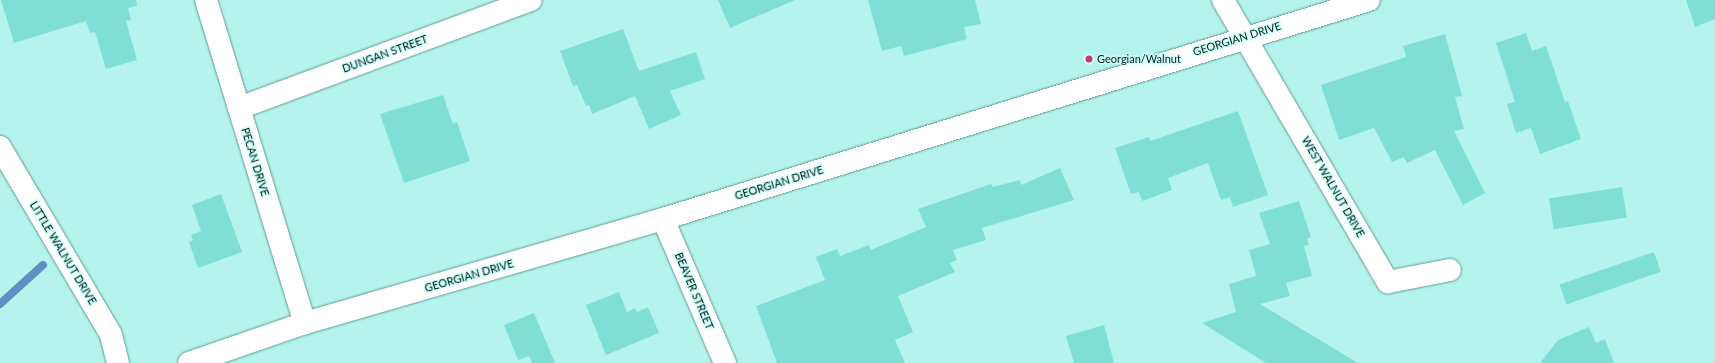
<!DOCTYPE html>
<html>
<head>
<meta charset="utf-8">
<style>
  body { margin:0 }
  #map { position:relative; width:1715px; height:363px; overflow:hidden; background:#b5f4ed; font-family:Lato,sans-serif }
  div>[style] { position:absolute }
  .stream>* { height:8px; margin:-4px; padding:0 4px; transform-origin:4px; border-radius:4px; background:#5c91c1 }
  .building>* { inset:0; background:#80dfd4; transform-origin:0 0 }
  .roads { filter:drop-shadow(0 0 1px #5f9c95) drop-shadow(0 0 1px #5f9c95) }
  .minor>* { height:22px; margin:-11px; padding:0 11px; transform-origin:11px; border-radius:11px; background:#fff }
  .dots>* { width:11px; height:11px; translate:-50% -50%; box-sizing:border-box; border:2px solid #cdfff9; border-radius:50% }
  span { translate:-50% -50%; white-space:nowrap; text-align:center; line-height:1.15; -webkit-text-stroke:3px #cdfff9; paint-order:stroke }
  .street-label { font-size:11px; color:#031c19 }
  .poi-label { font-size:11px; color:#031c19 }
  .left { translate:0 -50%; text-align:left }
</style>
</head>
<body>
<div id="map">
  <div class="stream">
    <div style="left:0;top:304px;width:58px;rotate:-42.2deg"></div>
  </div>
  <div class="building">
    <div style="clip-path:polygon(1px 0,136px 0,137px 6px,128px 8px,131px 20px,126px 21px,137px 60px,106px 69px,95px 32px,90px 33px,86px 21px,14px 43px)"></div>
    <div style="clip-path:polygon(718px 0,795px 0,730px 28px)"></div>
    <div style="clip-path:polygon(868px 0,975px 0,981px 24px,964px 27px,967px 39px,904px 56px,901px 46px,882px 51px)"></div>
    <div style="clip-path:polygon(1686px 0,1715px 0,1715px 19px,1695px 27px)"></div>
    <div style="clip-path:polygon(623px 29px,639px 71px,696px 52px,705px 79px,670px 91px,681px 115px,649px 129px,635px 96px,592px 114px,589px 105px,586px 106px,577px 85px,573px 86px,560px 51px)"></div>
    <div style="clip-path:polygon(1526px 33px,1532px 51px,1546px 46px,1565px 102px,1568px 101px,1581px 139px,1540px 154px,1531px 128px,1516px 133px,1507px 104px,1515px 102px,1496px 43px)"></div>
    <div style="clip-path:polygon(1445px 34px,1462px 96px,1455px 97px,1464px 129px,1454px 131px,1485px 193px,1463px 205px,1435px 150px,1407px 163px,1404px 157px,1392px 162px,1374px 128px,1339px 140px,1321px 85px,1406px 57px,1403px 46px)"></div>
    <div style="clip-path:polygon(443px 95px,453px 124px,457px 122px,470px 161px,404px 183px,380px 114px)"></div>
    <div style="clip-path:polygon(1238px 111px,1268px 195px,1233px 207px,1230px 197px,1221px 200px,1208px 163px,1168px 178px,1172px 190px,1142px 201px,1139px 192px,1131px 194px,1115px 148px,1149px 137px,1150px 141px)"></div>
    <div style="clip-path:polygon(1060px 168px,1074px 200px,982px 228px,986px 240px,953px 250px,957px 260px,950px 263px,955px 272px,898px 296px,913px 332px,895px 340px,905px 363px,777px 363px,756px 306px,825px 280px,816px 257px,837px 249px,840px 256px,869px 245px,871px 250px,926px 227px,918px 209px,991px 184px,993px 187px,1020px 180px,1021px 185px)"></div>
    <div style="left:1622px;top:187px;width:31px;height:74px;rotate:81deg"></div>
    <div style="clip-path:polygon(221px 194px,242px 252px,198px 268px,189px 242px,193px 240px,191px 235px,201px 231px,192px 205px)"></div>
    <div style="clip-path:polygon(1299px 201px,1311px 237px,1307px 239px,1309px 245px,1304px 246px,1312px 276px,1286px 283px,1290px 296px,1260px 304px,1358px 363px,1266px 363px,1202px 323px,1236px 312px,1229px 284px,1256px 276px,1249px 250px,1270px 244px,1259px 213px)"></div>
    <div style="left:1654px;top:252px;width:21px;height:100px;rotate:71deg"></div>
    <div style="clip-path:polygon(619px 292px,627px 312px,635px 308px,637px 312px,648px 307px,659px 333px,606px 355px,586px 305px)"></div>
    <div style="clip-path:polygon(534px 313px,555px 363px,532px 363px,529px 356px,518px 360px,504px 325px)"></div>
    <div style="clip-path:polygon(1104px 325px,1114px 363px,1074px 363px,1066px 336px)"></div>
    <div style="clip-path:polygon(1589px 327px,1596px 343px,1605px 339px,1614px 363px,1540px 363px,1558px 340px)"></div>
  </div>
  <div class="roads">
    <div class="minor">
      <div style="left:206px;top:0;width:338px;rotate:73deg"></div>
      <div style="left:1223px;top:0;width:327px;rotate:59.7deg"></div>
      <div style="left:1388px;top:282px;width:63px;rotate:-11deg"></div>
      <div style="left:239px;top:108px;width:311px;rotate:-20.3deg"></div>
      <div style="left:0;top:147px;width:218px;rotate:59.4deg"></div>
      <div style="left:111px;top:335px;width:29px;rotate:76deg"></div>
      <div style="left:663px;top:219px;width:157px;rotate:66.7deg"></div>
      <div style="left:189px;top:363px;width:123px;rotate:-19deg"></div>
      <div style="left:305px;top:323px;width:373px;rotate:-16.2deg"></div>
      <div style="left:663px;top:219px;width:739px;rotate:-17.23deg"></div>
    </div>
  </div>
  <div class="dots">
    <div style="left:1089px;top:59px;background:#c93b66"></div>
  </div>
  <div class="street-label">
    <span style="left:1237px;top:39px;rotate:-17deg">GEORGIAN DRIVE</span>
    <span style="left:385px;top:54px;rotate:-20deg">DUNGAN STREET</span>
    <span style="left:255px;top:162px;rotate:73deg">PECAN DRIVE</span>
    <span style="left:779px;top:183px;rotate:-17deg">GEORGIAN DRIVE</span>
    <span style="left:1333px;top:187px;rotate:60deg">WEST WALNUT DRIVE</span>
    <span style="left:63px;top:253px;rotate:59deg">LITTLE WALNUT DRIVE</span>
    <span style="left:469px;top:276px;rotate:-16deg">GEORGIAN DRIVE</span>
    <span style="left:694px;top:291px;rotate:67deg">BEAVER STREET</span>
  </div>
  <div class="poi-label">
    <span class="left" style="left:1097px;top:59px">Georgian/Walnut</span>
  </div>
</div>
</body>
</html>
